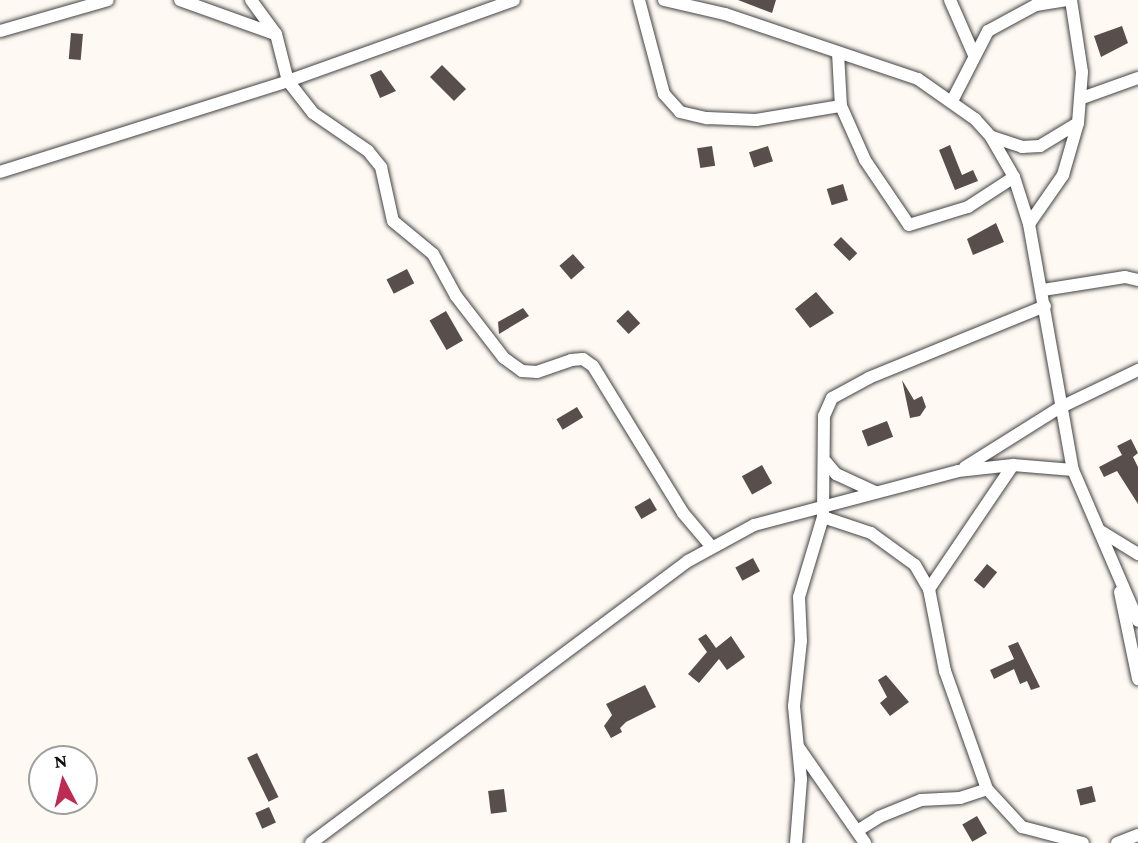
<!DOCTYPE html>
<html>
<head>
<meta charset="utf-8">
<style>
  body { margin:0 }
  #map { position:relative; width:1138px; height:843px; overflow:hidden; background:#fff9f3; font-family:"Crimson Pro",serif }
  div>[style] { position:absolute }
  .building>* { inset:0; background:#584e4c; transform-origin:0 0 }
  .roads { filter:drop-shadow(0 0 2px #434343) drop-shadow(0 0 2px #434343) }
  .street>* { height:12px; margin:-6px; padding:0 6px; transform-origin:6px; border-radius:6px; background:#fff }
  span { translate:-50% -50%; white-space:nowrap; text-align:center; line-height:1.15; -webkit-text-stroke:7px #fff; paint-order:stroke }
  .north { position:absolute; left:28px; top:745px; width:70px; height:70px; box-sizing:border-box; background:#fff; border:2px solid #9f9f9f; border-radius:50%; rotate:353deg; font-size:19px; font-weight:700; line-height:28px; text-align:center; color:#101010 }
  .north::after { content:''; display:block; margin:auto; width:24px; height:32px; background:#bd2a54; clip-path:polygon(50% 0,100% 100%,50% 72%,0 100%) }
</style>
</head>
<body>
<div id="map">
  <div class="building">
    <div style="clip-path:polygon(738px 0,776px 0,772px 13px)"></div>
    <div style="clip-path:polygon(1122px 26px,1128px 43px,1101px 57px,1094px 36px)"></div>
    <div style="left:71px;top:33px;width:12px;height:26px;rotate:5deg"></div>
    <div style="left:442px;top:65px;width:34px;height:17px;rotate:45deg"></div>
    <div style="clip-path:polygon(381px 70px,396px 91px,380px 98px,370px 75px)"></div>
    <div style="clip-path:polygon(950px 145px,962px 175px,973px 170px,978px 181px,955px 190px,939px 150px)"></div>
    <div style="left:712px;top:146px;width:20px;height:15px;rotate:81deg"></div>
    <div style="left:768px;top:146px;width:16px;height:20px;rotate:72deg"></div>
    <div style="left:843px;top:184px;width:17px;height:17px;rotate:73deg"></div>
    <div style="clip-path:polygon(996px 223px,1004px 242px,973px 255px,967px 239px)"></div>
    <div style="left:841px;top:237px;width:23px;height:11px;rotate:45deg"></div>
    <div style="left:573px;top:254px;width:18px;height:18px;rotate:49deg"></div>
    <div style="left:407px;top:269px;width:16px;height:23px;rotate:63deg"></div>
    <div style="clip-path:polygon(816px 292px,834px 313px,810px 328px,795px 309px)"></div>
    <div style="clip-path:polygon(523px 308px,529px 316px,499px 334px,498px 322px)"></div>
    <div style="left:628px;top:310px;width:18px;height:16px;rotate:47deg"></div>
    <div style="left:446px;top:311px;width:34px;height:19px;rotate:60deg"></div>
    <div style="clip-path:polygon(902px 380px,914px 400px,922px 396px,926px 407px,920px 416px,910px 418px)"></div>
    <div style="left:577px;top:407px;width:12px;height:24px;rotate:59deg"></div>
    <div style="left:887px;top:421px;width:17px;height:27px;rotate:69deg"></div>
    <div style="clip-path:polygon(1131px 439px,1138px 453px,1133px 457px,1138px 467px,1138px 504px,1117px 471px,1104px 477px,1099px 467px,1122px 455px,1117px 446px)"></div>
    <div style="left:762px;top:465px;width:21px;height:23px;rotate:61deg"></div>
    <div style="left:650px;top:498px;width:14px;height:18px;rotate:60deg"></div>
    <div style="left:753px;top:558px;width:15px;height:20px;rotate:62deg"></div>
    <div style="left:987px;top:564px;width:13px;height:21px;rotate:39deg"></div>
    <div style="clip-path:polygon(706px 634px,716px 648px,731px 636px,745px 657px,727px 670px,719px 659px,699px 683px,688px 674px,707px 652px,698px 639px)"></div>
    <div style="clip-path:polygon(1018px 642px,1040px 687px,1031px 690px,1027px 681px,1020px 684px,1014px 669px,994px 679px,990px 670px,1014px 659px,1008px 646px)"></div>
    <div style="clip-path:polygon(886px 675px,909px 702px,890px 716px,880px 703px,887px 697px,878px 680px)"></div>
    <div style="clip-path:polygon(645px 685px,656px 707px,626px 722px,620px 728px,622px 732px,611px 738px,604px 726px,612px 715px,606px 704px)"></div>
    <div style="left:257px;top:753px;width:49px;height:11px;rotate:64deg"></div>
    <div style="left:1092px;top:786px;width:16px;height:16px;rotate:76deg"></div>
    <div style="left:504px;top:789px;width:23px;height:16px;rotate:83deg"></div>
    <div style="left:269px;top:807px;width:17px;height:15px;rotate:66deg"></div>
    <div style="left:977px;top:816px;width:20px;height:17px;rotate:60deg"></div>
  </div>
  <div class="roads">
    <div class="street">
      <div style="left:180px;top:0;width:101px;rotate:19.7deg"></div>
      <div style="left:251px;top:0;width:42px;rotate:53.7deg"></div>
      <div style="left:276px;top:34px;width:49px;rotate:75.7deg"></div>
      <div style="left:288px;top:81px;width:41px;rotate:52deg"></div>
      <div style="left:313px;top:113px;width:67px;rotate:34.6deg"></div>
      <div style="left:368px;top:151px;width:21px;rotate:51deg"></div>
      <div style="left:381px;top:167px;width:55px;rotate:77.5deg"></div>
      <div style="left:393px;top:221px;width:52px;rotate:39.5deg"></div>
      <div style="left:433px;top:254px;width:48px;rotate:61.3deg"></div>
      <div style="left:456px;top:296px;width:78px;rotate:52.3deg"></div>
      <div style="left:504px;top:358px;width:22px;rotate:36deg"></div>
      <div style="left:522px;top:371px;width:15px;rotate:4deg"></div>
      <div style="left:537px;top:372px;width:36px;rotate:-19deg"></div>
      <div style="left:571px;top:360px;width:12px;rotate:-5deg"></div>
      <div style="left:583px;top:359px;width:12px;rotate:35deg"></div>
      <div style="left:593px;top:366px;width:172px;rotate:58.5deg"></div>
      <div style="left:683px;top:513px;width:43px;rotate:49.7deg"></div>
      <div style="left:639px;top:0;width:97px;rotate:75.1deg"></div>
      <div style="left:664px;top:94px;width:24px;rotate:48deg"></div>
      <div style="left:680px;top:112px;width:28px;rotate:13deg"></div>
      <div style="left:707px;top:118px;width:49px;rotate:2.3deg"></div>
      <div style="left:756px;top:120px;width:86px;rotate:-9.4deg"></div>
      <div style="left:664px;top:0;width:63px;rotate:12.9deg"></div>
      <div style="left:725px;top:14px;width:204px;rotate:18.6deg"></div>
      <div style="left:918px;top:79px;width:70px;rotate:35.1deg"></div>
      <div style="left:975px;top:119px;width:24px;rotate:48deg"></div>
      <div style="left:991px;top:137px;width:46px;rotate:60.1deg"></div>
      <div style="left:1014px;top:177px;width:49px;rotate:72.3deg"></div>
      <div style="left:1029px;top:224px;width:250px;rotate:79.9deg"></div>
      <div style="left:1073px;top:470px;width:164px;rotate:66.7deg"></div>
      <div style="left:950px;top:0;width:60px;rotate:66.4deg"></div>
      <div style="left:0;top:31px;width:112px;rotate:-16deg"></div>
      <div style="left:838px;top:53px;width:53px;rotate:86.8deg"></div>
      <div style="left:841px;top:106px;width:59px;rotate:66deg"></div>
      <div style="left:865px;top:160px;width:78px;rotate:55.9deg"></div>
      <div style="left:909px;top:225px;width:62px;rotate:-17deg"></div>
      <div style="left:968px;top:207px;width:55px;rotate:-33.1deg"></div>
      <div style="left:1082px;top:98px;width:59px;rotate:-19.7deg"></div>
      <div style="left:952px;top:101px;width:79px;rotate:-62.8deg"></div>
      <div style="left:988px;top:31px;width:55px;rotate:-28.4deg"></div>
      <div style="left:1036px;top:5px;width:31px;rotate:-9deg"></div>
      <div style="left:992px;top:137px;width:32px;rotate:18deg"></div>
      <div style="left:1022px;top:147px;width:18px;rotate:-3deg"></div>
      <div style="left:1040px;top:146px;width:44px;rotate:-31.2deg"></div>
      <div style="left:0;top:172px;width:302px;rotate:-17.5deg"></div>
      <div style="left:288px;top:81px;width:240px;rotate:-19.7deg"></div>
      <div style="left:1029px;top:224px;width:60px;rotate:-55.2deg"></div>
      <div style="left:1063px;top:175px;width:54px;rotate:-73.9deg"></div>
      <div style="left:1078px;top:123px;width:51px;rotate:-85.5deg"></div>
      <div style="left:1082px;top:72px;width:73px;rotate:-98.7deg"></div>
      <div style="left:1043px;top:290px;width:83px;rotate:-9deg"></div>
      <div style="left:1125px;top:277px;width:13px;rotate:13deg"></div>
      <div style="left:1045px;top:306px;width:190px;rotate:157.8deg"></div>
      <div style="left:869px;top:378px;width:42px;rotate:151.6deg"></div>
      <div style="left:832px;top:398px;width:20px;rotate:114deg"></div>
      <div style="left:824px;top:416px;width:101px;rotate:90.6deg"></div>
      <div style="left:823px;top:517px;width:51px;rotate:18.4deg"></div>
      <div style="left:871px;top:533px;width:54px;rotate:36deg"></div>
      <div style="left:915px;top:565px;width:28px;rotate:60deg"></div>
      <div style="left:929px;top:589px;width:84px;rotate:79deg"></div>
      <div style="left:945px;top:671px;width:125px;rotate:70.4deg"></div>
      <div style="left:987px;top:789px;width:52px;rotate:47.4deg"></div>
      <div style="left:1022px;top:827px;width:63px;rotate:14.7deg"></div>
      <div style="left:826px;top:462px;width:16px;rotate:50deg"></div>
      <div style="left:836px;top:474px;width:43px;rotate:24.8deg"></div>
      <div style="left:965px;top:467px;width:111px;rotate:-32.1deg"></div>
      <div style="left:1059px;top:408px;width:88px;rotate:-25.7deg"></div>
      <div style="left:1099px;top:530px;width:46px;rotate:31.6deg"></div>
      <div style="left:929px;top:589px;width:150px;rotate:-55.9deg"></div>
      <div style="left:1120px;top:592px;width:89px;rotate:78.3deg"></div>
      <div style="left:799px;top:748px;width:116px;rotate:55.2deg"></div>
      <div style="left:857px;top:831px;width:26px;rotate:-32deg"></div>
      <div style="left:879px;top:817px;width:45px;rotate:-22deg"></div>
      <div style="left:921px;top:800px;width:39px;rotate:-3deg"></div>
      <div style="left:960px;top:798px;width:28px;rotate:-18deg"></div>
      <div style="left:311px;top:843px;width:471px;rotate:-36.8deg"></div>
      <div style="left:688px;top:561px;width:75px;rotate:-28.6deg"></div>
      <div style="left:754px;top:525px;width:211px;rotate:-14.8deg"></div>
      <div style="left:958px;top:471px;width:55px;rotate:-6.2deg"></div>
      <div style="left:1013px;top:465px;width:60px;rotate:4.8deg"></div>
      <div style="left:796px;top:843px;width:64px;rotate:-85.5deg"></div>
      <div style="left:801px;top:779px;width:73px;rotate:-95.5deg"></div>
      <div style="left:794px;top:706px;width:65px;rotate:-83.9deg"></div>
      <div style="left:801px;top:641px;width:44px;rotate:-92.6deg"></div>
      <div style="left:799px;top:597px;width:84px;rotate:-73.3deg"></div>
      <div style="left:1117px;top:843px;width:22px;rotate:-21deg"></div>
    </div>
  </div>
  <div class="north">N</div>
</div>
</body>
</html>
